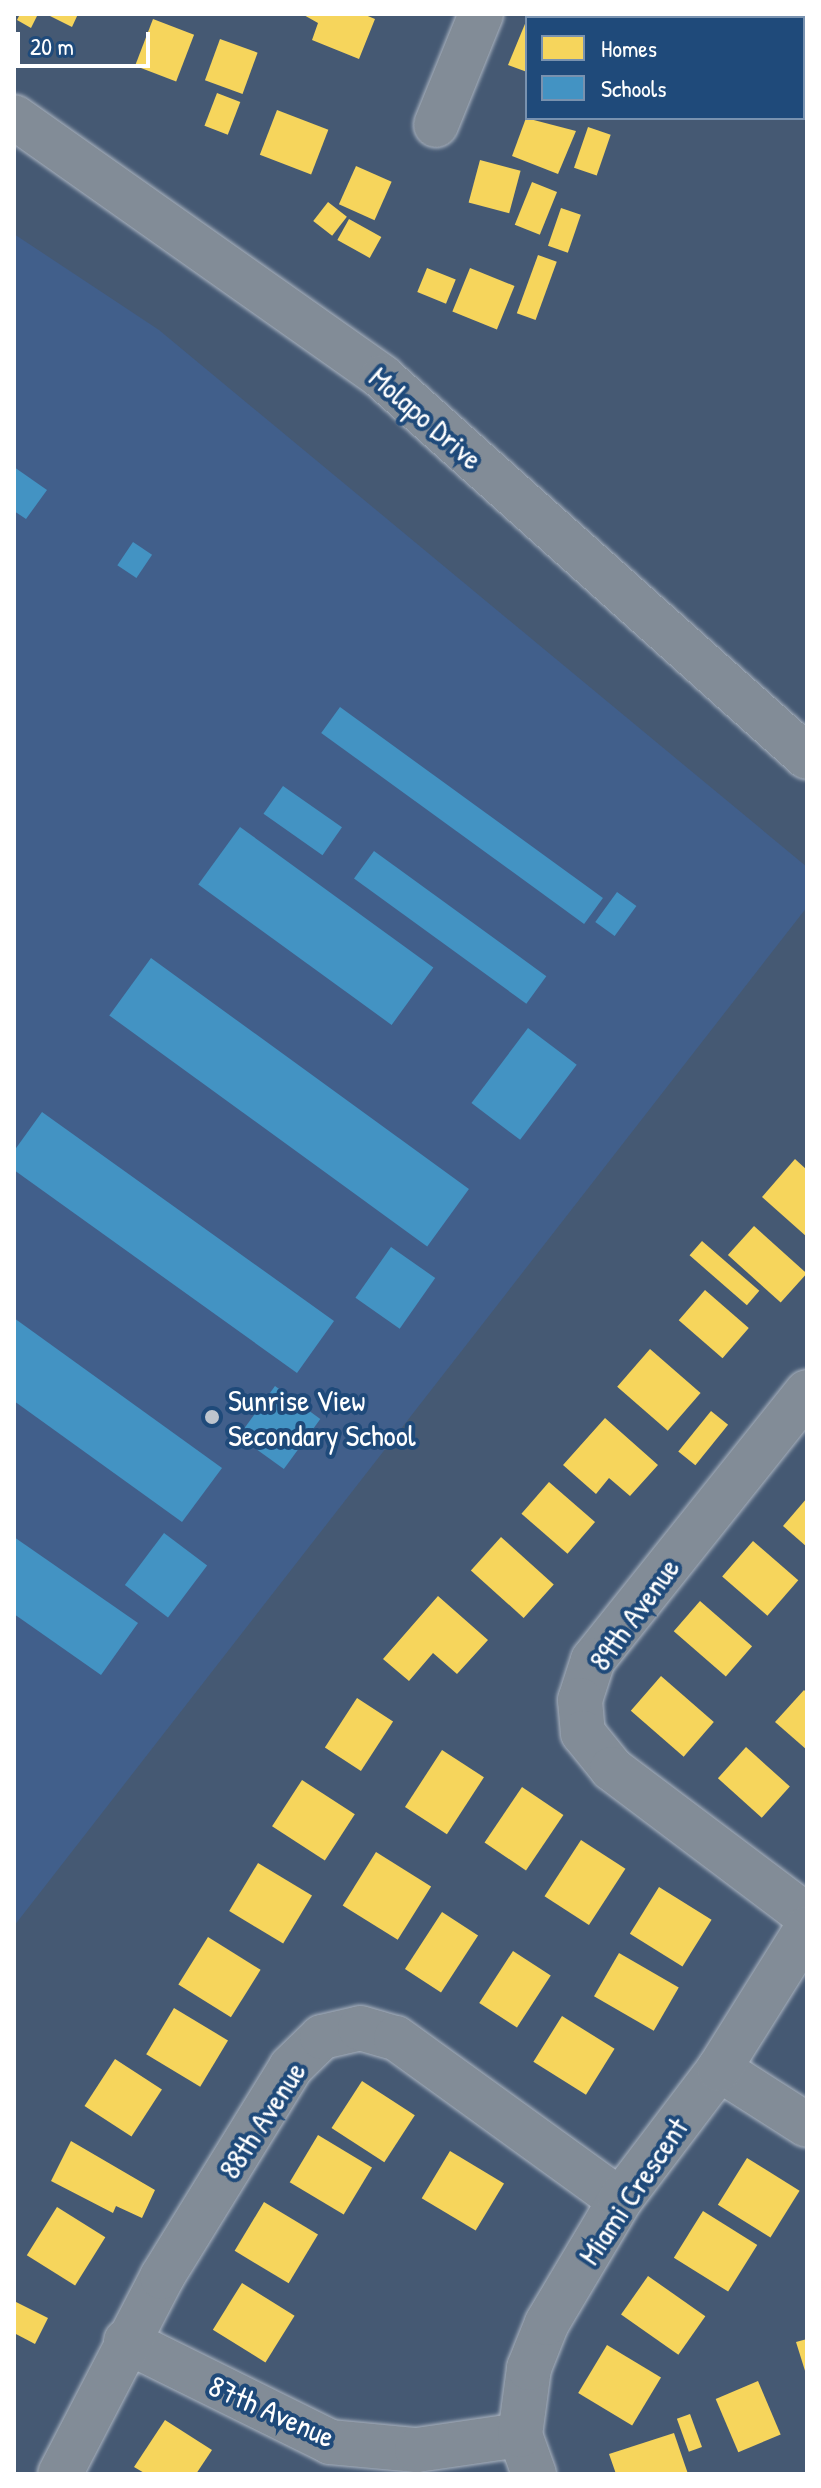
<!DOCTYPE html>
<html>
<head>
<meta charset="utf-8">
<style>
  body { margin:0 }
  #map { position:relative; width:821px; height:2488px; overflow:hidden; background:#455973; font-family:"Patrick Hand",sans-serif }
  div>[style] { position:absolute }
  .built>* { inset:0; background:#415f8b }
  .homes>* { inset:0; background:#f6d55c; transform-origin:0 0 }
  .schools>* { inset:0; background:#4393c3; transform-origin:0 0 }
  .roads { filter:drop-shadow(0 0 2px #abb4c0) drop-shadow(0 0 2px #abb4c0) }
  .minor>* { height:44px; margin:-22px; padding:0 22px; transform-origin:22px; border-radius:22px; background:#828c97 }
  .dots>* { width:22px; height:22px; translate:-50% -50%; box-sizing:border-box; border:4px solid #1f4a7a; border-radius:50% }
  span { translate:-50% -50%; white-space:nowrap; text-align:center; line-height:1.15; -webkit-text-stroke:8px #1f4a7a; paint-order:stroke }
  .street-label { font-size:30px; color:#fff }
  .poi-label { font-size:30px; color:#fff }
  .left { translate:0 -50%; text-align:left }
  .frame { position:absolute; inset:0; border:16px solid #fff; pointer-events:none }
  .legend { position:absolute; left:525px; top:16px; width:280px; height:104px; box-sizing:border-box; background:#1f4a7a; border:2px solid #7992af; margin:0; padding:10px 14px; list-style:none; font-size:24px; color:#fff }
  .legend li { display:flex; align-items:center; gap:16px; height:40px }
  .legend b { width:40px; border:2px solid #7992af }
  .scale { position:absolute; left:16px; top:32px; width:134px; height:36px; box-sizing:border-box; border:4px solid #fff; border-top:0; padding-left:10px; font-size:24px; line-height:28px; white-space:nowrap; color:#fff; -webkit-text-stroke:6px #1f4a7a; paint-order:stroke }
</style>
</head>
<body>
<div id="map">
  <div class="built">
    <div style="clip-path:polygon(14px 234px,159px 330px,807px 867px,807px 907px,14px 1926px)"></div>
  </div>
  <div class="homes">
    <div style="clip-path:polygon(20px 14px,38px 14px,31px 28px,17px 20px)"></div>
    <div style="clip-path:polygon(46px 14px,78px 14px,72px 27px)"></div>
    <div style="clip-path:polygon(302px 14px,363px 14px,375px 19px,359px 59px,312px 40px,318px 23px)"></div>
    <div style="left:153px;top:19px;width:44px;height:50px;rotate:21deg"></div>
    <div style="clip-path:polygon(527px 19px,527px 72px,508px 65px)"></div>
    <div style="left:220px;top:39px;width:40px;height:44px;rotate:20deg"></div>
    <div style="left:217px;top:93px;width:25px;height:35px;rotate:21deg"></div>
    <div style="left:277px;top:110px;width:55px;height:48px;rotate:21deg"></div>
    <div style="clip-path:polygon(526px 118px,576px 131px,558px 174px,512px 156px)"></div>
    <div style="left:588px;top:127px;width:24px;height:43px;rotate:19deg"></div>
    <div style="left:480px;top:160px;width:42px;height:44px;rotate:15deg"></div>
    <div style="left:356px;top:166px;width:39px;height:42px;rotate:24deg"></div>
    <div style="left:532px;top:182px;width:27px;height:46px;rotate:22deg"></div>
    <div style="left:328px;top:202px;width:24px;height:24px;rotate:38deg"></div>
    <div style="left:561px;top:208px;width:21px;height:40px;rotate:19deg"></div>
    <div style="left:349px;top:219px;width:37px;height:24px;rotate:29deg"></div>
    <div style="left:538px;top:255px;width:20px;height:62px;rotate:20deg"></div>
    <div style="left:427px;top:268px;width:31px;height:26px;rotate:22deg"></div>
    <div style="left:470px;top:268px;width:48px;height:47px;rotate:22deg"></div>
    <div style="clip-path:polygon(795px 1159px,807px 1170px,807px 1237px,762px 1197px)"></div>
    <div style="left:754px;top:1226px;width:71px;height:39px;rotate:42deg"></div>
    <div style="left:702px;top:1241px;width:76px;height:19px;rotate:41deg"></div>
    <div style="left:705px;top:1290px;width:58px;height:40px;rotate:41deg"></div>
    <div style="left:650px;top:1349px;width:67px;height:50px;rotate:41deg"></div>
    <div style="left:711px;top:1411px;width:22px;height:52px;rotate:39deg"></div>
    <div style="clip-path:polygon(605px 1418px,658px 1465px,630px 1496px,609px 1478px,596px 1494px,563px 1465px)"></div>
    <div style="left:549px;top:1482px;width:61px;height:42px;rotate:41deg"></div>
    <div style="clip-path:polygon(807px 1498px,807px 1547px,783px 1526px)"></div>
    <div style="left:501px;top:1537px;width:71px;height:45px;rotate:42deg"></div>
    <div style="left:753px;top:1541px;width:60px;height:47px;rotate:41deg"></div>
    <div style="clip-path:polygon(438px 1596px,488px 1640px,457px 1674px,433px 1653px,409px 1681px,383px 1659px)"></div>
    <div style="left:700px;top:1601px;width:69px;height:40px;rotate:41deg"></div>
    <div style="left:661px;top:1676px;width:70px;height:46px;rotate:41deg"></div>
    <div style="clip-path:polygon(804px 1690px,807px 1693px,807px 1750px,775px 1722px)"></div>
    <div style="left:357px;top:1698px;width:43px;height:59px;rotate:33deg"></div>
    <div style="left:746px;top:1747px;width:59px;height:42px;rotate:42deg"></div>
    <div style="left:442px;top:1750px;width:50px;height:68px;rotate:33deg"></div>
    <div style="left:302px;top:1780px;width:63px;height:55px;rotate:33deg"></div>
    <div style="left:522px;top:1787px;width:50px;height:67px;rotate:34deg"></div>
    <div style="left:581px;top:1840px;width:53px;height:67px;rotate:33deg"></div>
    <div style="left:376px;top:1852px;width:65px;height:63px;rotate:32deg"></div>
    <div style="left:258px;top:1863px;width:63px;height:56px;rotate:31deg"></div>
    <div style="left:659px;top:1887px;width:62px;height:55px;rotate:32deg"></div>
    <div style="left:442px;top:1912px;width:43px;height:68px;rotate:33deg"></div>
    <div style="left:208px;top:1937px;width:62px;height:56px;rotate:32deg"></div>
    <div style="left:513px;top:1951px;width:45px;height:62px;rotate:33deg"></div>
    <div style="left:619px;top:1953px;width:69px;height:50px;rotate:30deg"></div>
    <div style="left:174px;top:2008px;width:63px;height:54px;rotate:31deg"></div>
    <div style="left:562px;top:2016px;width:62px;height:54px;rotate:32deg"></div>
    <div style="left:115px;top:2059px;width:56px;height:56px;rotate:33deg"></div>
    <div style="left:362px;top:2081px;width:63px;height:56px;rotate:33deg"></div>
    <div style="left:318px;top:2135px;width:63px;height:55px;rotate:31deg"></div>
    <div style="clip-path:polygon(71px 2141px,155px 2190px,142px 2218px,116px 2206px,113px 2213px,51px 2181px)"></div>
    <div style="left:450px;top:2151px;width:63px;height:55px;rotate:31deg"></div>
    <div style="left:747px;top:2158px;width:62px;height:55px;rotate:32deg"></div>
    <div style="left:264px;top:2202px;width:63px;height:57px;rotate:31deg"></div>
    <div style="left:57px;top:2207px;width:57px;height:57px;rotate:32deg"></div>
    <div style="left:703px;top:2211px;width:64px;height:55px;rotate:32deg"></div>
    <div style="left:648px;top:2276px;width:70px;height:47px;rotate:35deg"></div>
    <div style="left:242px;top:2283px;width:62px;height:55px;rotate:32deg"></div>
    <div style="clip-path:polygon(14px 2301px,48px 2318px,35px 2344px,14px 2333px)"></div>
    <div style="clip-path:polygon(807px 2339px,807px 2374px,806px 2374px,796px 2342px)"></div>
    <div style="left:607px;top:2345px;width:63px;height:56px;rotate:31deg"></div>
    <div style="left:758px;top:2381px;width:58px;height:46px;rotate:67deg"></div>
    <div style="left:690px;top:2414px;width:35px;height:14px;rotate:70deg"></div>
    <div style="clip-path:polygon(165px 2420px,212px 2450px,196px 2474px,146px 2474px,134px 2467px)"></div>
    <div style="clip-path:polygon(674px 2433px,688px 2474px,616px 2474px,609px 2454px)"></div>
  </div>
  <div class="schools">
    <div style="clip-path:polygon(14px 467px,47px 490px,26px 519px,14px 511px)"></div>
    <div style="left:133px;top:542px;width:23px;height:28px;rotate:34deg"></div>
    <div style="left:340px;top:707px;width:325px;height:32px;rotate:36deg"></div>
    <div style="left:283px;top:786px;width:72px;height:34px;rotate:35deg"></div>
    <div style="left:240px;top:827px;width:239px;height:71px;rotate:36deg"></div>
    <div style="left:374px;top:851px;width:213px;height:34px;rotate:36deg"></div>
    <div style="left:617px;top:892px;width:24px;height:37px;rotate:36deg"></div>
    <div style="left:151px;top:958px;width:393px;height:71px;rotate:36deg"></div>
    <div style="left:528px;top:1028px;width:61px;height:94px;rotate:37deg"></div>
    <div style="clip-path:polygon(42px 1112px,334px 1321px,297px 1373px,14px 1170px,14px 1151px)"></div>
    <div style="left:391px;top:1247px;width:54px;height:62px;rotate:35deg"></div>
    <div style="clip-path:polygon(14px 1318px,222px 1468px,182px 1522px,14px 1401px)"></div>
    <div style="left:275px;top:1386px;width:56px;height:62px;rotate:36deg"></div>
    <div style="left:164px;top:1533px;width:54px;height:65px;rotate:37deg"></div>
    <div style="clip-path:polygon(14px 1537px,138px 1623px,101px 1675px,14px 1614px)"></div>
  </div>
  <div class="roads">
    <div class="minor">
      <div style="left:14px;top:117px;width:451px;rotate:35.2deg"></div>
      <div style="left:382px;top:377px;width:570px;rotate:41.8deg"></div>
      <div style="left:436px;top:125px;width:120px;rotate:-67.9deg"></div>
      <div style="left:807px;top:1392px;width:343px;rotate:128.6deg"></div>
      <div style="left:593px;top:1660px;width:42px;rotate:108deg"></div>
      <div style="left:580px;top:1700px;width:33px;rotate:85deg"></div>
      <div style="left:583px;top:1733px;width:46px;rotate:51.1deg"></div>
      <div style="left:612px;top:1769px;width:244px;rotate:37deg"></div>
      <div style="left:719px;top:2069px;width:104px;rotate:32.5deg"></div>
      <div style="left:126px;top:2341px;width:228px;rotate:26.3deg"></div>
      <div style="left:330px;top:2442px;width:87px;rotate:5.3deg"></div>
      <div style="left:417px;top:2450px;width:104px;rotate:-8.3deg"></div>
      <div style="left:60px;top:2474px;width:222px;rotate:-62.6deg"></div>
      <div style="left:162px;top:2277px;width:246px;rotate:-58.4deg"></div>
      <div style="left:291px;top:2067px;width:43px;rotate:-44.1deg"></div>
      <div style="left:322px;top:2037px;width:39px;rotate:-13deg"></div>
      <div style="left:360px;top:2028px;width:37px;rotate:16deg"></div>
      <div style="left:396px;top:2038px;width:276px;rotate:35.9deg"></div>
      <div style="left:534px;top:2474px;width:41px;rotate:-109.7deg"></div>
      <div style="left:520px;top:2435px;width:68px;rotate:-82.3deg"></div>
      <div style="left:529px;top:2368px;width:48px;rotate:-68.2deg"></div>
      <div style="left:547px;top:2323px;width:143px;rotate:-59.3deg"></div>
      <div style="left:620px;top:2200px;width:164px;rotate:-52.9deg"></div>
      <div style="left:719px;top:2069px;width:166px;rotate:-58deg"></div>
    </div>
  </div>
  <div class="dots">
    <div style="left:212px;top:1417px;background:#bec5ce"></div>
  </div>
  <div class="street-label">
    <span style="left:426px;top:418px;rotate:41deg">Molapo Drive</span>
    <span style="left:634px;top:1614px;rotate:-54deg">89th Avenue</span>
    <span style="left:262px;top:2120px;rotate:-57deg">88th Avenue</span>
    <span style="left:633px;top:2191px;rotate:-56deg">Miami Crescent</span>
    <span style="left:272px;top:2411px;rotate:24deg">87th Avenue</span>
  </div>
  <div class="poi-label">
    <span class="left" style="left:228px;top:1417px">Sunrise View<br>Secondary School</span>
  </div>
  <div class="frame"></div>
  <ul class="legend">
  <li><b style="height:22px;background:#f6d55c"></b>Homes</li>
  <li><b style="height:22px;background:#4393c3"></b>Schools</li>
  </ul>
  <div class="scale">20 m</div>
</div>
</body>
</html>
